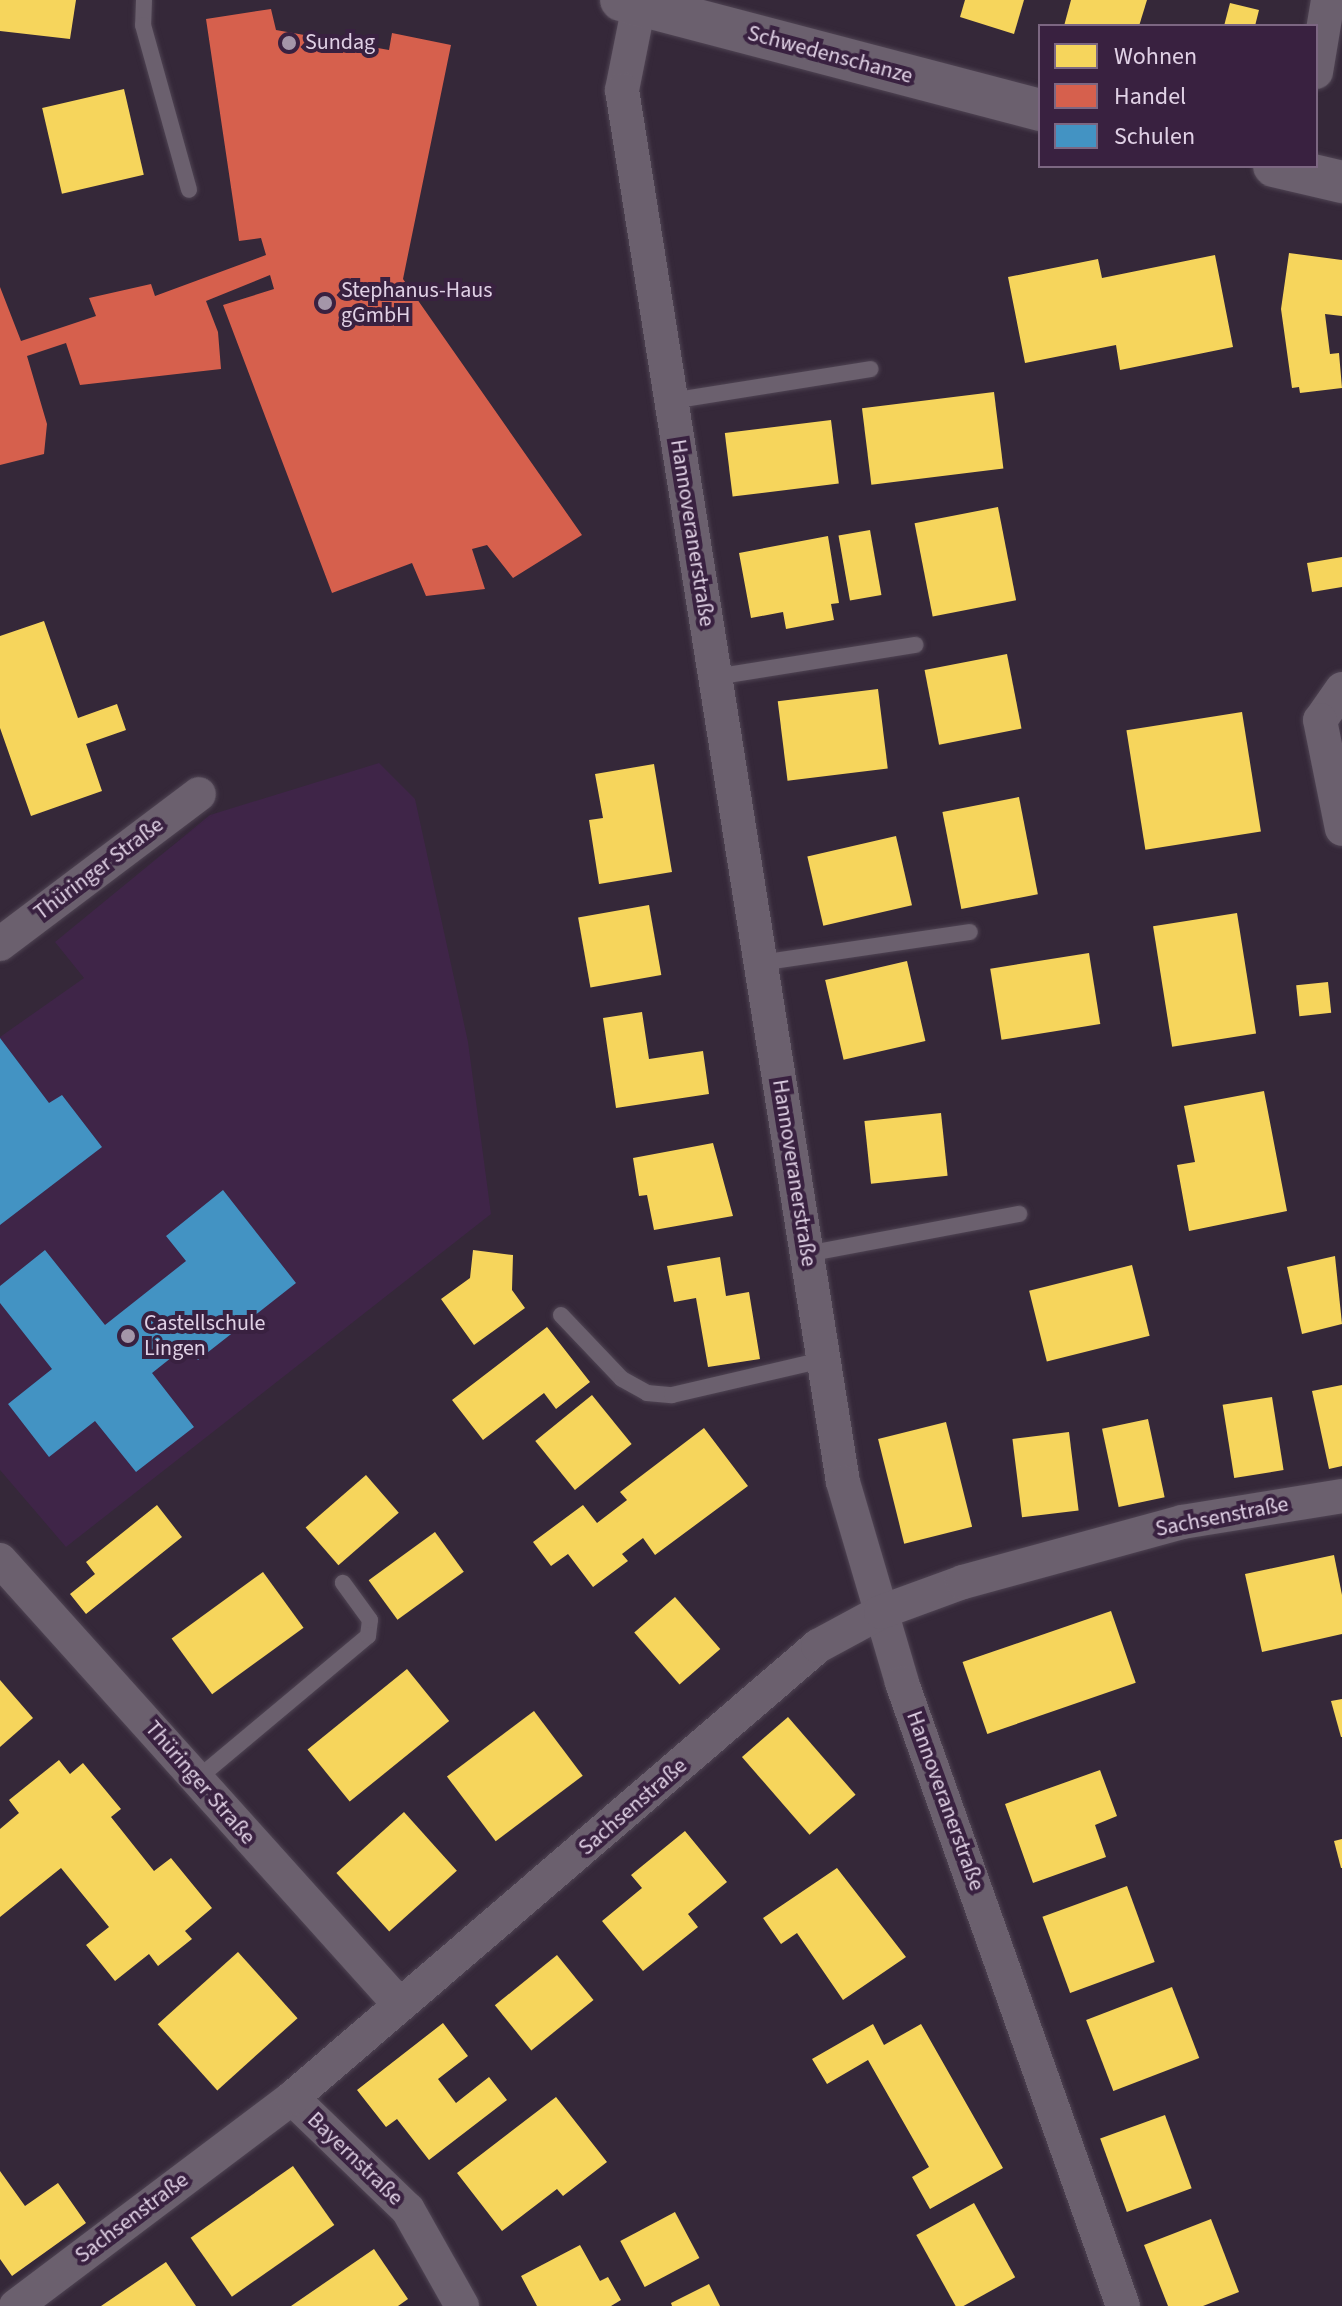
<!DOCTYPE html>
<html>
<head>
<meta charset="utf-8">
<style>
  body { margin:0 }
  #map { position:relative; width:1342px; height:2306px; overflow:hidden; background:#352839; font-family:"Source Sans 3",sans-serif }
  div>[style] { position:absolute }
  .built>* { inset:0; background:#3f2548 }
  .homes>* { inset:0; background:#f6d55c; transform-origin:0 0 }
  .shops>* { inset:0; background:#d6604d }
  .schools>* { inset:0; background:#4393c3 }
  .roads { filter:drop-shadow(0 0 2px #4f4453) drop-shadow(0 0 2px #4f4453) }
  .service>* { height:16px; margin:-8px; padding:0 8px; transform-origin:8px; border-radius:8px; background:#6b606e }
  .minor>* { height:34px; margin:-17px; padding:0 17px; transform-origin:17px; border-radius:17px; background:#6b606e }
  .tertiary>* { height:42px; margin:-21px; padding:0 21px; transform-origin:21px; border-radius:21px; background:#6b606e }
  .dots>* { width:22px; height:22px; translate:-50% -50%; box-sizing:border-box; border:4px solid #392140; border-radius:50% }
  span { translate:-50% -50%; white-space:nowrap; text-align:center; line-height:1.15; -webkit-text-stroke:8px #392140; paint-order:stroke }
  .poi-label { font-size:22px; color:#e0d1e5 }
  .left { translate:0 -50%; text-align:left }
  .street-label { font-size:22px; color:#e0d1e5 }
  .legend { position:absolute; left:1038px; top:24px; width:280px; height:144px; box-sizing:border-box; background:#392140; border:2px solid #7c6782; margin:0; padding:10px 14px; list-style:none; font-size:24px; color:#e0d1e5 }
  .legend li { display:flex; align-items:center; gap:16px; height:40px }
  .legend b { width:40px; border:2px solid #7c6782 }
</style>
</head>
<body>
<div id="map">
  <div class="built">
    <div style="clip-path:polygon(379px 763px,415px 799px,468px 1042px,491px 1214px,66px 1547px,0 1470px,0 1037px,84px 978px,55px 942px,210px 815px)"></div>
  </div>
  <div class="homes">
    <div style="clip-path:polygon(0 0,76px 0,70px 39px,0 31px)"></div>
    <div style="clip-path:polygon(965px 0,1024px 0,1014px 34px,960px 17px)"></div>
    <div style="clip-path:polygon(1071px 0,1147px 0,1139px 26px,1064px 26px)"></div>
    <div style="clip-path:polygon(1230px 3px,1259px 10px,1255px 26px,1224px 26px)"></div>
    <div style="left:124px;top:89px;width:88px;height:84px;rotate:77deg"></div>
    <div style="clip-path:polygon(1289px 253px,1342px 260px,1342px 316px,1325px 314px,1330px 354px,1339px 353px,1342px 388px,1300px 393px,1299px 387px,1292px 388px,1281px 309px)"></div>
    <div style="clip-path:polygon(1215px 255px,1233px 347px,1120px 370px,1116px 345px,1025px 363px,1008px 277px,1098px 259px,1102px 278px)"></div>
    <div style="left:994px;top:392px;width:77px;height:133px;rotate:83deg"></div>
    <div style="left:831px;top:420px;width:64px;height:107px;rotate:83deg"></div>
    <div style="left:998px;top:507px;width:95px;height:85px;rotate:79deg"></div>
    <div style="left:870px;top:530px;width:66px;height:32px;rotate:80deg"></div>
    <div style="clip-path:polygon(828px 536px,839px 603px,831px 604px,834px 620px,786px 629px,783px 612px,751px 618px,739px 553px)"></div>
    <div style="clip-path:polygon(1342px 557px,1342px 587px,1312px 592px,1307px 563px)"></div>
    <div style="clip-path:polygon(44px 621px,78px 718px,117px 704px,126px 730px,86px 744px,102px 791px,31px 816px,0 728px,0 636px)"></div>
    <div style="left:1007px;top:654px;width:76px;height:84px;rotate:79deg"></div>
    <div style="left:878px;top:689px;width:80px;height:101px;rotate:83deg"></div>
    <div style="left:1242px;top:712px;width:121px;height:117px;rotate:81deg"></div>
    <div style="clip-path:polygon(654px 764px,672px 872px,599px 884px,589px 820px,603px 818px,595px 774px)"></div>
    <div style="left:1019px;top:797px;width:99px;height:78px;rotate:79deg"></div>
    <div style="left:896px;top:836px;width:71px;height:91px;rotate:77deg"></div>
    <div style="left:649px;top:905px;width:71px;height:72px;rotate:80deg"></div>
    <div style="left:1237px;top:913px;width:122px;height:85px;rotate:81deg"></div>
    <div style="left:1089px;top:953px;width:72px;height:100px;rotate:81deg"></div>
    <div style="left:907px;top:961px;width:82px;height:84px;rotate:77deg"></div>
    <div style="left:1328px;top:982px;width:31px;height:32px;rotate:84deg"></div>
    <div style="clip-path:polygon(642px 1012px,649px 1059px,703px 1051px,709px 1094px,616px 1108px,603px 1018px)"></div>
    <div style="clip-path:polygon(1264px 1091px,1287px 1211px,1189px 1231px,1177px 1165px,1195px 1162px,1184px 1106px)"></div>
    <div style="left:941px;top:1113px;width:63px;height:77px;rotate:84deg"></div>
    <div style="clip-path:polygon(713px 1143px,733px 1216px,654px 1230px,647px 1195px,639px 1196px,633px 1158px)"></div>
    <div style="clip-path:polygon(473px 1250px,513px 1255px,512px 1290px,525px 1308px,474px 1345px,441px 1299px,470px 1278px)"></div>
    <div style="clip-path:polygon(1335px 1256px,1342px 1324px,1302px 1334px,1287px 1267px)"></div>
    <div style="clip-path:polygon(720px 1257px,726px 1296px,749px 1292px,760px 1359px,708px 1367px,696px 1298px,674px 1302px,667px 1266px)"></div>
    <div style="left:1132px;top:1265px;width:73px;height:106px;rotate:76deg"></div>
    <div style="clip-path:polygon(547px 1327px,590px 1382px,556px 1409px,544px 1393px,483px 1440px,452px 1400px)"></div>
    <div style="clip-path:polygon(1342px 1385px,1342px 1466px,1329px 1469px,1312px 1391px)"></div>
    <div style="left:592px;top:1395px;width:63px;height:73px;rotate:51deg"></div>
    <div style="left:1272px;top:1397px;width:74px;height:50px;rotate:81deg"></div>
    <div style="left:1148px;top:1419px;width:80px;height:47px;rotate:78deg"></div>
    <div style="left:946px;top:1422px;width:108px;height:70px;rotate:76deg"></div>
    <div style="clip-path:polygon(704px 1428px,748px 1486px,655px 1555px,643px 1538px,622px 1554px,628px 1561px,593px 1587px,568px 1554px,551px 1566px,533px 1542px,583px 1505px,597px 1523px,627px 1500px,620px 1492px)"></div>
    <div style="left:1069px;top:1432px;width:79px;height:57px;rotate:83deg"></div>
    <div style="left:366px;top:1475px;width:50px;height:80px;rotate:49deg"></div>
    <div style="clip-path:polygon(157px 1505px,182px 1537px,86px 1614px,70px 1594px,95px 1574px,86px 1562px)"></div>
    <div style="left:435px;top:1532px;width:49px;height:82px;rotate:54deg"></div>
    <div style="clip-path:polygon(1334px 1555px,1342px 1595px,1342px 1634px,1262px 1652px,1245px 1574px)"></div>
    <div style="left:263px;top:1572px;width:69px;height:113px;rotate:54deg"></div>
    <div style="left:675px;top:1597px;width:69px;height:54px;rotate:49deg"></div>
    <div style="left:1111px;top:1611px;width:76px;height:157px;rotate:71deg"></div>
    <div style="left:407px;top:1669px;width:67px;height:128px;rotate:51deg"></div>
    <div style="clip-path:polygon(0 1680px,33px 1718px,0 1747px)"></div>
    <div style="clip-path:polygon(1342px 1699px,1342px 1737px,1341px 1737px,1331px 1701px)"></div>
    <div style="left:534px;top:1711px;width:81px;height:109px;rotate:53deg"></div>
    <div style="left:788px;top:1717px;width:103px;height:61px;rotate:49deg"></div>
    <div style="clip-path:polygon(59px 1760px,70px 1774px,83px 1763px,121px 1809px,111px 1817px,154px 1871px,171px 1858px,212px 1908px,185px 1931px,192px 1939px,158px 1966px,149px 1954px,115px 1981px,86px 1945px,109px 1927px,61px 1868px,0 1917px,0 1829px,19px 1813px,9px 1800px)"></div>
    <div style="clip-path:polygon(1100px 1770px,1117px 1816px,1095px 1825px,1106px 1857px,1033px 1883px,1005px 1804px)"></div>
    <div style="left:404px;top:1812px;width:79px;height:91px;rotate:48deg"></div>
    <div style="clip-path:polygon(685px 1831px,727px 1882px,688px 1914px,698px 1927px,643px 1971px,602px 1921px,642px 1888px,631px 1875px)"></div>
    <div style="clip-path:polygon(1342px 1839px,1342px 1868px,1341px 1868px,1334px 1841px)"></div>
    <div style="clip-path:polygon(837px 1868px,906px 1957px,843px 2000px,797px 1933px,781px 1944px,763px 1918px)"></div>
    <div style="left:1127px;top:1886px;width:81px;height:90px;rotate:70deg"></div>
    <div style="left:238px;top:1952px;width:89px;height:108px;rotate:48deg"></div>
    <div style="left:557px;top:1955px;width:58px;height:80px;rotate:51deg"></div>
    <div style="left:1172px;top:1987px;width:76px;height:92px;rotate:69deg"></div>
    <div style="clip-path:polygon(443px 2023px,468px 2056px,438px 2079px,456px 2103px,489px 2077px,507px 2100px,429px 2160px,397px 2119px,386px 2127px,357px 2090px)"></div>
    <div style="clip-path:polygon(873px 2024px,884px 2045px,921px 2024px,1003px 2168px,930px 2209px,912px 2177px,929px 2167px,868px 2060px,827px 2084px,812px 2059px)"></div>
    <div style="clip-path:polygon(556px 2097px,607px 2162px,563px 2196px,557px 2189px,502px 2231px,457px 2173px)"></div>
    <div style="left:1165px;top:2115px;width:78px;height:69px;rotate:70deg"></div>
    <div style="left:293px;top:2166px;width:72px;height:125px;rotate:55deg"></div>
    <div style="clip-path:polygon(0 2171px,25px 2206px,58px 2183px,86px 2223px,12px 2276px,0 2259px)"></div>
    <div style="left:974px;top:2203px;width:85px;height:66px;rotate:61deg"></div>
    <div style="left:675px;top:2212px;width:52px;height:62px;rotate:62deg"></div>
    <div style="clip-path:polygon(1211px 2219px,1239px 2292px,1203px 2306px,1168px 2306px,1144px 2245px)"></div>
    <div style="clip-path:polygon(580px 2245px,600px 2281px,608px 2277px,621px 2300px,611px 2306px,537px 2306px,521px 2276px)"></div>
    <div style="clip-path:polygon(374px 2249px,408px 2299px,398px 2306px,291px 2306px)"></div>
    <div style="clip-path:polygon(166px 2262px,196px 2306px,101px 2306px)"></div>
    <div style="clip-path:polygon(709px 2284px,720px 2306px,672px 2306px,671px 2303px)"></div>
  </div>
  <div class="shops">
    <div style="clip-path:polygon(271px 9px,276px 30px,389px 50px,392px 33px,451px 45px,403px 279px,582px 535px,513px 578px,487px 545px,472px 549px,485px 589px,426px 596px,412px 563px,332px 593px,223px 305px,274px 289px,270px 275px,206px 301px,218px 332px,221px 369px,80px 385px,66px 343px,27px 356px,47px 424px,44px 454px,0 465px,0 287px,21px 341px,96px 316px,89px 298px,151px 284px,155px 296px,266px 255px,261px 238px,239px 241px,206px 19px)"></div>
  </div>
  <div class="schools">
    <div style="clip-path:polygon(0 1038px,49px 1103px,62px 1095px,102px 1147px,0 1225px)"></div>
    <div style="clip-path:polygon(223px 1190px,296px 1283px,198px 1360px,186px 1346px,152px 1373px,194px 1427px,136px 1472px,95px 1421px,49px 1457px,8px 1404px,52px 1369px,0 1303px,0 1286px,45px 1250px,105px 1325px,186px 1261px,166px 1236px)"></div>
  </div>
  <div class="roads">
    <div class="service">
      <div style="left:144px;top:0;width:25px;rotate:92deg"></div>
      <div style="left:143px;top:25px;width:171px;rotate:74.4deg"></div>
      <div style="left:671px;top:401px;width:202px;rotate:-9.1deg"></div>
      <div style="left:715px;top:677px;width:203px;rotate:-9.1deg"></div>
      <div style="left:760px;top:963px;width:212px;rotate:-8.4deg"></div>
      <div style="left:807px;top:1254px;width:216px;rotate:-10.7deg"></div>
      <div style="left:561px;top:1315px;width:88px;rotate:46.4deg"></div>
      <div style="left:622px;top:1379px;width:29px;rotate:29deg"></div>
      <div style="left:647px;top:1393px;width:25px;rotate:5deg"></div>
      <div style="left:672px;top:1395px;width:155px;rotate:-13.1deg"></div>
      <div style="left:197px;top:1779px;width:223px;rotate:-39.9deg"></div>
      <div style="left:368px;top:1636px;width:16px;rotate:-83deg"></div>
      <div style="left:370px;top:1620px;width:46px;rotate:-126.1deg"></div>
    </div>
    <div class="minor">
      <div style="left:640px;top:0;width:92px;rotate:101.3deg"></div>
      <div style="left:622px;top:90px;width:1409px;rotate:80.98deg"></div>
      <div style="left:843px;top:1482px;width:209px;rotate:73.6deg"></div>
      <div style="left:902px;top:1683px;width:661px;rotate:70.47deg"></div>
      <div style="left:1316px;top:72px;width:73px;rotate:-80.5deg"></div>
      <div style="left:1342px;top:689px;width:38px;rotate:125deg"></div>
      <div style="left:1320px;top:720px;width:111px;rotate:78.6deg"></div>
      <div style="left:0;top:944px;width:249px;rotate:-37deg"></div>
      <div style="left:0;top:1560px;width:598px;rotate:48.05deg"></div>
      <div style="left:292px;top:2098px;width:161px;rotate:44deg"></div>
      <div style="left:408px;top:2210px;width:110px;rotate:60.6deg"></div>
      <div style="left:16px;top:2306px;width:346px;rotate:-37deg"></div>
      <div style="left:292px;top:2098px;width:694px;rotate:-40.67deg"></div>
      <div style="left:818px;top:1646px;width:72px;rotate:-28.4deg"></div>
      <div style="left:881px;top:1612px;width:87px;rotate:-20.1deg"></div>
      <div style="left:963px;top:1582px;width:227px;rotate:-15.3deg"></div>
      <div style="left:1182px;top:1522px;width:162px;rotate:-9.2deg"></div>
    </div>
    <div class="tertiary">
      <div style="left:621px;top:0;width:433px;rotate:14.7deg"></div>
      <div style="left:1274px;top:166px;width:70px;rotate:13.2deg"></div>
    </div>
  </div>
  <div class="dots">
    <div style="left:289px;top:43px;background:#a496a9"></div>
    <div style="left:325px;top:303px;background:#a496a9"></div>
    <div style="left:128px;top:1336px;background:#a496a9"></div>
  </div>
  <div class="poi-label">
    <span class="left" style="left:305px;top:43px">Sundag</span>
    <span class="left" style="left:341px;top:303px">Stephanus-Haus<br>gGmbH</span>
    <span class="left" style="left:144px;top:1336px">Castellschule<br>Lingen</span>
  </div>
  <div class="street-label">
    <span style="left:830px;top:55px;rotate:15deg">Schwedenschanze</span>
    <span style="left:692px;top:533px;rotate:81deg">Hannoveranerstraße</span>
    <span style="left:99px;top:869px;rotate:-37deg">Thüringer Straße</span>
    <span style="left:794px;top:1173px;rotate:81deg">Hannoveranerstraße</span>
    <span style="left:1222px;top:1517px;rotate:-11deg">Sachsenstraße</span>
    <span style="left:200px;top:1783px;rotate:49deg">Thüringer Straße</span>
    <span style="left:945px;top:1801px;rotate:70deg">Hannoveranerstraße</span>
    <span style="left:633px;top:1807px;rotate:-41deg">Sachsenstraße</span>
    <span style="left:355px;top:2159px;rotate:44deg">Bayernstraße</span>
    <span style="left:132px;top:2218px;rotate:-37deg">Sachsenstraße</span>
  </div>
  <ul class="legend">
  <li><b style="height:22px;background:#f6d55c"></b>Wohnen</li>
  <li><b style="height:22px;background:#d6604d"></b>Handel</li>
  <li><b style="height:22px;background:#4393c3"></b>Schulen</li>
  </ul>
</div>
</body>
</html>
